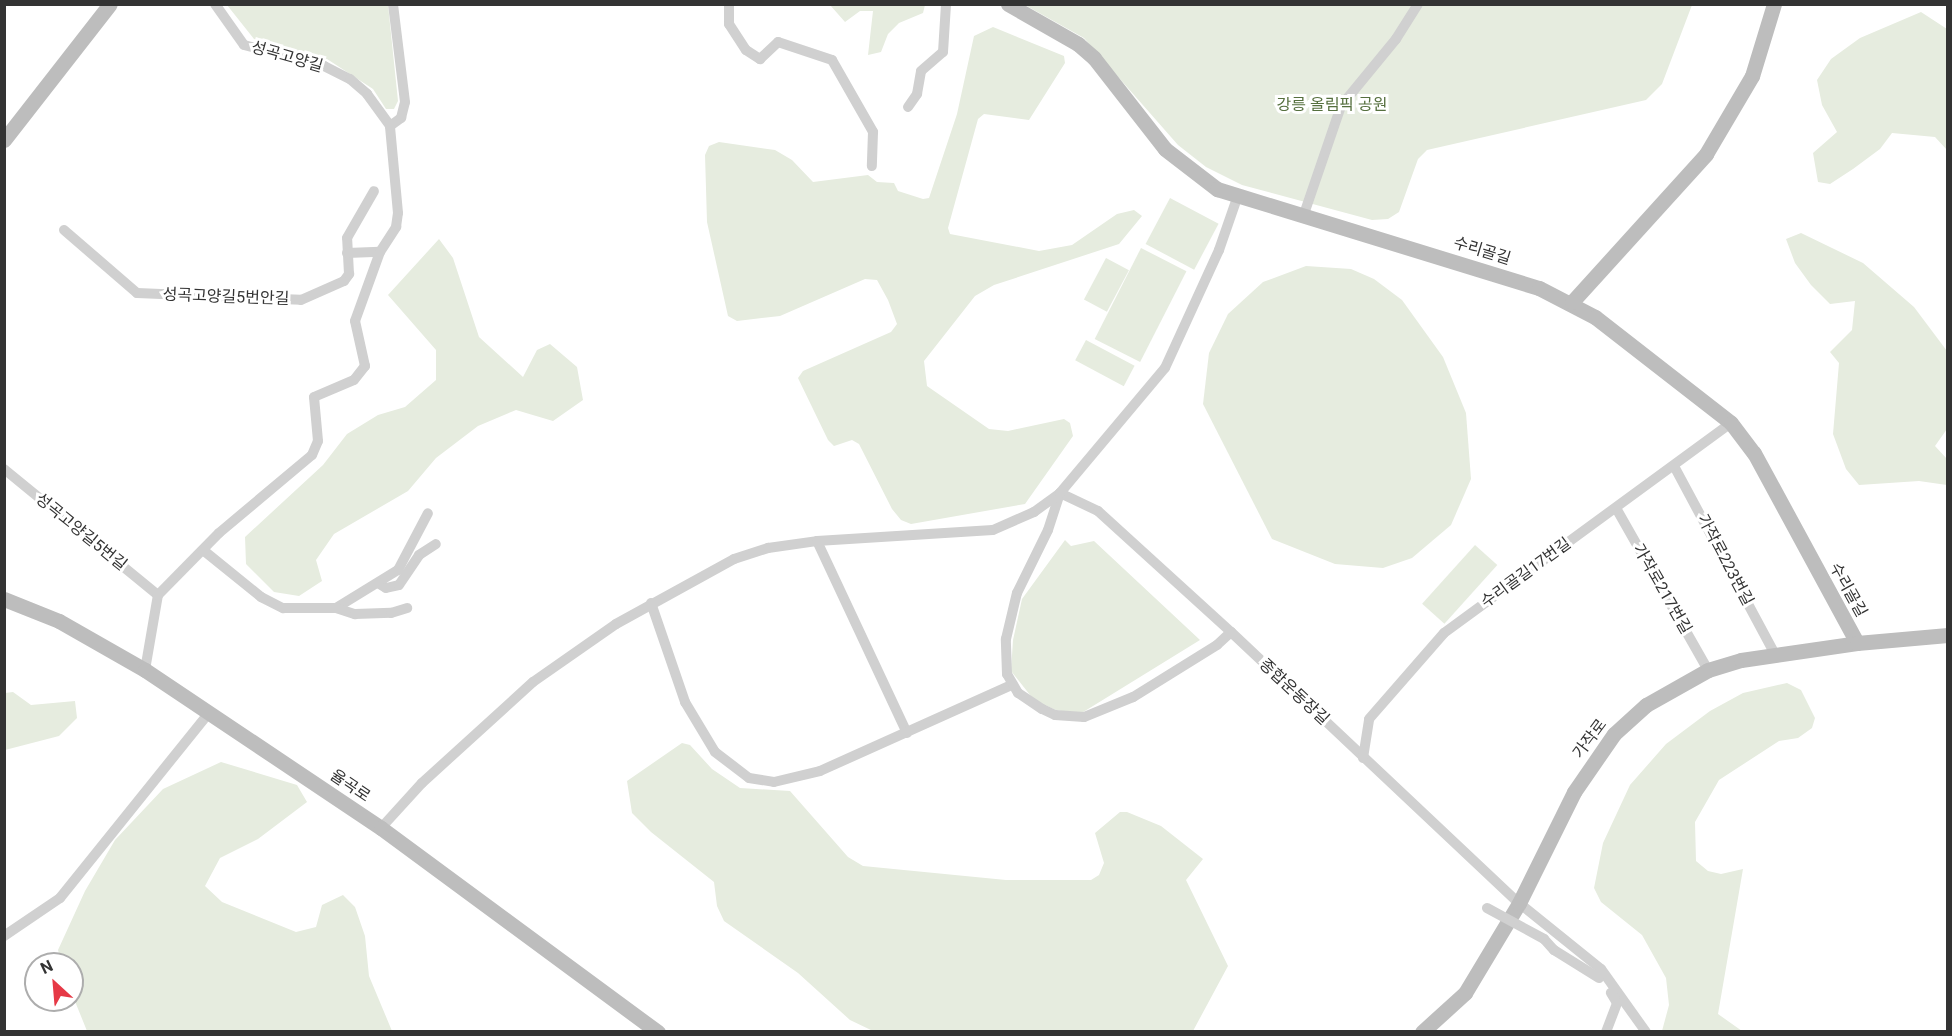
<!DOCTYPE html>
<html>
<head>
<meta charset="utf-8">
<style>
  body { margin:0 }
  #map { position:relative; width:1952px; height:1036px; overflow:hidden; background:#fff; font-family:Roboto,"Noto Sans KR",sans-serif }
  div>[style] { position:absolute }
  .green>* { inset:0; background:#e6ecdf; transform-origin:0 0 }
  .street>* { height:10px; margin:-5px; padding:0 5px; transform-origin:5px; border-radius:5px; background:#d0d0d0 }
  .secondary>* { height:15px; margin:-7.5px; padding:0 7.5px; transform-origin:7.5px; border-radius:7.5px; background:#bdbdbd }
  .street-bridge>* { height:10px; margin:-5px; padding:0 5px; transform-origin:5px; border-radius:5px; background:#d0d0d0 }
  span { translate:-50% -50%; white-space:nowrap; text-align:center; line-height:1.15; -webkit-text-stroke:6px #fff; paint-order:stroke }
  .street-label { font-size:16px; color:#333 }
  .park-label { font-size:16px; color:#56703f }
  .frame { position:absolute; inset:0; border:6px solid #333; pointer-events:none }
  .north { position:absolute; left:24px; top:952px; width:60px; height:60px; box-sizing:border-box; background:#fff; border:2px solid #adadad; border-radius:50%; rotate:334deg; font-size:16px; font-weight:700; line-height:24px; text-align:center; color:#333 }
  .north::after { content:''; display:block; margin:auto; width:21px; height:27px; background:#e63946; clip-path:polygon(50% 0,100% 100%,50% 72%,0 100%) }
</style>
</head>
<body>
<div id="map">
  <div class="green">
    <div style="clip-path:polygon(227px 5px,388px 5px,398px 101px,394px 109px,386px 109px,373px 89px,327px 59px,254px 39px)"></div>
    <div style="clip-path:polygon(830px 5px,925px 5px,923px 13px,899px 23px,888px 34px,881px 52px,868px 55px,873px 11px,860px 11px,845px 22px)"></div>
    <div style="clip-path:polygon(1025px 5px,1692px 5px,1662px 84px,1646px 100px,1427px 150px,1418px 159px,1399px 212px,1388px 219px,1372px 220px,1242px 185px,1206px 167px,1178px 145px,1084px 38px)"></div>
    <div style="clip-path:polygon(1921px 12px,1947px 29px,1947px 150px,1935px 137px,1892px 133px,1880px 149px,1853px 169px,1830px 184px,1818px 182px,1813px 153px,1837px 132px,1822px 105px,1817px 80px,1831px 59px,1860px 38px)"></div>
    <div style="clip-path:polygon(993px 27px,1064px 56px,1065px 63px,1029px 120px,984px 114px,978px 119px,948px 228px,950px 234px,1039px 251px,1072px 245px,1117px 214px,1134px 210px,1142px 216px,1119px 244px,994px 285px,975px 296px,924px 361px,927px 386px,989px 429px,1008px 431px,1064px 419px,1070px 423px,1073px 436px,1025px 504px,911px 524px,901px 520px,892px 509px,859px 444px,852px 440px,834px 446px,828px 440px,798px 378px,803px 371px,891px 332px,897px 324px,888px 300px,877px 280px,865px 279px,780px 316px,737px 321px,728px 316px,707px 222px,705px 155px,709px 146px,719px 142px,775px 150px,792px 160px,813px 182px,868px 175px,877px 182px,894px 183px,898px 191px,923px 199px,929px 198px,957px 114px,974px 36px)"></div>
    <div style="left:1170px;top:198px;width:55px;height:52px;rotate:28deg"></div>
    <div style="clip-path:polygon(1801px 233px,1863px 263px,1914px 307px,1947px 351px,1947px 429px,1935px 446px,1947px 459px,1947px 485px,1919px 481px,1859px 485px,1846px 469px,1833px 434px,1839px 363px,1830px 352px,1852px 330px,1855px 301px,1830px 304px,1811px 285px,1795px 263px,1786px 239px)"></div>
    <div style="clip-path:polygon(439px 239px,453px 258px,479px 337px,523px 377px,537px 350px,550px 344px,577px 367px,583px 400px,553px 421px,516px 410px,478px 426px,436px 458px,408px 491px,334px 534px,316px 560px,322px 581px,299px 596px,274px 592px,246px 564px,245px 537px,323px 465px,347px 434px,378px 415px,405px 407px,436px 380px,436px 350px,388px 295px)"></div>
    <div style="left:1141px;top:248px;width:51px;height:102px;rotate:27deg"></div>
    <div style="left:1106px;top:258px;width:26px;height:47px;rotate:28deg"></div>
    <div style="clip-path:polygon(1306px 266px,1351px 269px,1374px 279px,1402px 300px,1443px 357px,1466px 413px,1471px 479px,1451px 525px,1412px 558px,1383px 568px,1335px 564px,1272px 539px,1203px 404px,1209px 353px,1228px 314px,1263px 282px)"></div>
    <div style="left:1086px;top:340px;width:55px;height:23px;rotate:28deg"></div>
    <div style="clip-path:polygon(1065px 540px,1071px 546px,1094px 541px,1200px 640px,1080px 714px,1056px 710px,1034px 700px,1011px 671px,1013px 640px,1022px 599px)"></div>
    <div style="left:1475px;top:545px;width:30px;height:79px;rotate:42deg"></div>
    <div style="clip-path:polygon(1787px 683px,1801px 690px,1815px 718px,1812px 728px,1798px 738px,1779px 741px,1719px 780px,1695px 822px,1696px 861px,1708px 871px,1721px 874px,1743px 869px,1718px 1014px,1742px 1031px,1662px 1031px,1669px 1005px,1666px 978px,1642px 935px,1601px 902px,1594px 888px,1603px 843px,1630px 785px,1666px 744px,1710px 711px,1743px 693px)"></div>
    <div style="clip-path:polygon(13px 692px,31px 705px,75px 701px,77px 718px,59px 736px,5px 750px,5px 693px)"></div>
    <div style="clip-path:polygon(682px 743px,690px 745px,712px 769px,740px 788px,790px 791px,848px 857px,863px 866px,1006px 880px,1091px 880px,1099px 875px,1104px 863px,1095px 833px,1120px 812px,1127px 812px,1161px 826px,1203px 859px,1186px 880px,1228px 966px,1193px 1031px,873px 1031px,850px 1020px,798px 973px,724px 921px,717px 906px,714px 882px,651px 832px,632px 813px,627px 781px)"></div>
    <div style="clip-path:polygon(221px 762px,297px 785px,307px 802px,258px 839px,220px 858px,205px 886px,222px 902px,296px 932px,316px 927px,322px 905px,343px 895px,355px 907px,365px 936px,369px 976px,392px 1031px,87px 1031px,72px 994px,72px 964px,62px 964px,58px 950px,85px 891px,115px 840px,163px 789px)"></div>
  </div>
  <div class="street">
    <div style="left:215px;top:4px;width:50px;rotate:54.7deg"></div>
    <div style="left:244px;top:45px;width:83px;rotate:14.7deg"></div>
    <div style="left:324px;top:66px;width:29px;rotate:27deg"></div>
    <div style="left:350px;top:79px;width:23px;rotate:41deg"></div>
    <div style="left:367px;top:94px;width:39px;rotate:54deg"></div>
    <div style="left:729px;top:4px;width:20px;rotate:90deg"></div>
    <div style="left:729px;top:24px;width:31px;rotate:57deg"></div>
    <div style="left:746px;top:50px;width:17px;rotate:33deg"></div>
    <div style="left:760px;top:59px;width:25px;rotate:-43deg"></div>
    <div style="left:778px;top:42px;width:57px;rotate:18.4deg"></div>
    <div style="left:832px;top:60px;width:83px;rotate:60.3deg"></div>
    <div style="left:873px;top:132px;width:34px;rotate:92deg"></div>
    <div style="left:908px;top:107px;width:16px;rotate:-55deg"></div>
    <div style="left:917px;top:94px;width:23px;rotate:-80deg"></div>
    <div style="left:921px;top:71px;width:29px;rotate:-41deg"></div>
    <div style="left:943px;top:52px;width:48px;rotate:-86.4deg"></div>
    <div style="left:1303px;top:217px;width:117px;rotate:-71.1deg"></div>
    <div style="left:1341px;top:106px;width:87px;rotate:-50.6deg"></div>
    <div style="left:1396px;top:39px;width:41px;rotate:-57.8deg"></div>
    <div style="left:64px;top:230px;width:96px;rotate:40.8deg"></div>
    <div style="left:137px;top:293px;width:164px;rotate:2.4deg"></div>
    <div style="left:301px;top:300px;width:47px;rotate:-23.8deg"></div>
    <div style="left:344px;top:281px;width:9px;rotate:-54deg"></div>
    <div style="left:349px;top:274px;width:36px;rotate:-93deg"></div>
    <div style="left:347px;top:238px;width:54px;rotate:-60.1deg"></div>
    <div style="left:347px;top:253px;width:33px;rotate:-2deg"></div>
    <div style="left:1674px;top:466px;width:213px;rotate:61.8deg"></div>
    <div style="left:4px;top:469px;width:199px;rotate:39.3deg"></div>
    <div style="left:1616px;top:508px;width:186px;rotate:60.4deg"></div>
    <div style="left:817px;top:541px;width:212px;rotate:64.9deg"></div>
    <div style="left:203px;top:550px;width:75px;rotate:39deg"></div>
    <div style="left:261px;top:597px;width:25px;rotate:27deg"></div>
    <div style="left:283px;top:608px;width:53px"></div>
    <div style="left:336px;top:608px;width:73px;rotate:-31.5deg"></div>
    <div style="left:398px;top:570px;width:64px;rotate:-62.2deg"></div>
    <div style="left:378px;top:583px;width:9px;rotate:32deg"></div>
    <div style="left:386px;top:588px;width:13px;rotate:-13deg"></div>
    <div style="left:399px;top:585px;width:36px;rotate:-56deg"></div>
    <div style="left:419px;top:555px;width:20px;rotate:-33deg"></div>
    <div style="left:651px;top:603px;width:105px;rotate:71deg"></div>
    <div style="left:685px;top:702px;width:58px;rotate:59deg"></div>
    <div style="left:715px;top:752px;width:43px;rotate:37.4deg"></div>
    <div style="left:749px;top:778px;width:25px;rotate:9deg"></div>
    <div style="left:774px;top:782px;width:47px;rotate:-13.4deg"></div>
    <div style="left:820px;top:771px;width:209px;rotate:-24.2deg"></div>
    <div style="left:336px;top:608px;width:20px;rotate:18deg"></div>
    <div style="left:355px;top:614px;width:36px;rotate:-2deg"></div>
    <div style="left:391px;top:613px;width:17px;rotate:-17deg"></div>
    <div style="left:1231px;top:632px;width:19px;rotate:137deg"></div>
    <div style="left:1217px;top:645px;width:99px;rotate:148.2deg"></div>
    <div style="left:1133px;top:697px;width:53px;rotate:157.8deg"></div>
    <div style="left:1084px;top:717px;width:29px;rotate:-176deg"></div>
    <div style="left:1055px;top:715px;width:14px;rotate:-155deg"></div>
    <div style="left:1042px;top:709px;width:29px;rotate:-146deg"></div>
    <div style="left:1018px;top:693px;width:22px;rotate:-120deg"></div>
    <div style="left:1007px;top:674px;width:35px;rotate:-92deg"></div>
    <div style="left:1006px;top:639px;width:47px;rotate:-76.6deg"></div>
    <div style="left:1017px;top:593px;width:70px;rotate:-63.8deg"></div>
    <div style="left:1048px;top:530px;width:39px;rotate:-72deg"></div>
    <div style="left:1060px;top:493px;width:42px;rotate:25.3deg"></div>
    <div style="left:1098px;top:511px;width:180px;rotate:42.3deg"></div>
    <div style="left:1231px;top:632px;width:395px;rotate:43.3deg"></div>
    <div style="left:1519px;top:903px;width:105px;rotate:38.8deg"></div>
    <div style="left:1601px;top:969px;width:77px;rotate:54.5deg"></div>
    <div style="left:145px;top:670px;width:76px;rotate:-80.2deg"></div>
    <div style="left:158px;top:595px;width:87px;rotate:-45.5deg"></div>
    <div style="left:219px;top:533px;width:121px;rotate:-40deg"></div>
    <div style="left:312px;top:455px;width:15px;rotate:-67deg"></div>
    <div style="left:318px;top:441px;width:44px;rotate:-95.2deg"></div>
    <div style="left:314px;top:397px;width:43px;rotate:-23deg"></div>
    <div style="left:354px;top:380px;width:18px;rotate:-52deg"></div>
    <div style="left:365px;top:366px;width:46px;rotate:-102.5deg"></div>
    <div style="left:355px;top:321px;width:73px;rotate:-70.1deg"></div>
    <div style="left:380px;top:252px;width:30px;rotate:-57deg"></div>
    <div style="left:396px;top:227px;width:14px;rotate:-82deg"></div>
    <div style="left:398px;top:213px;width:87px;rotate:-95.3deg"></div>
    <div style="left:390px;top:126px;width:14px;rotate:-36deg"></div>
    <div style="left:401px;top:118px;width:16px;rotate:-76deg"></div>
    <div style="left:405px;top:102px;width:99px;rotate:-97deg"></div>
    <div style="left:1363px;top:758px;width:39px;rotate:-81deg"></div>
    <div style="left:1369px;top:719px;width:114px;rotate:-48.9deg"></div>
    <div style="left:1444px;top:633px;width:356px;rotate:-36.2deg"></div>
    <div style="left:381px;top:828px;width:61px;rotate:-47.7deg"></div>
    <div style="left:422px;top:783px;width:150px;rotate:-42.3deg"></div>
    <div style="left:533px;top:682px;width:101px;rotate:-34.9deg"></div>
    <div style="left:616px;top:624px;width:135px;rotate:-28.8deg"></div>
    <div style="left:734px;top:559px;width:36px;rotate:-18deg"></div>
    <div style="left:768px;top:548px;width:49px;rotate:-8.1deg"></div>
    <div style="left:817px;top:541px;width:176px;rotate:-3.6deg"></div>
    <div style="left:993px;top:530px;width:45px;rotate:-23.7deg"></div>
    <div style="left:1034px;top:512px;width:32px;rotate:-36deg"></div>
    <div style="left:1060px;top:493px;width:163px;rotate:-50deg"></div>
    <div style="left:1165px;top:368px;width:130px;rotate:-65.4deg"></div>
    <div style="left:1219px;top:250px;width:55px;rotate:-70.9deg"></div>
    <div style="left:4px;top:936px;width:68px;rotate:-34.2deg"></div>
    <div style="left:60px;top:898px;width:238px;rotate:-51.2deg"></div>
    <div style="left:1544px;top:939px;width:15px;rotate:48deg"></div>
    <div style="left:1554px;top:950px;width:53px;rotate:31.9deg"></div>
    <div style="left:1606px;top:1032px;width:31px;rotate:-69deg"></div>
    <div style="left:1617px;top:1003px;width:12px;rotate:-121deg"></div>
  </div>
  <div class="secondary">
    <div style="left:1008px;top:4px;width:81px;rotate:29.7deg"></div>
    <div style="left:1078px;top:44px;width:21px;rotate:41deg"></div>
    <div style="left:1094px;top:58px;width:115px;rotate:52deg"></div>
    <div style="left:1165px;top:149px;width:66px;rotate:37.6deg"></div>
    <div style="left:1217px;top:189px;width:337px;rotate:17.1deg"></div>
    <div style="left:1539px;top:288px;width:63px;rotate:27.4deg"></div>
    <div style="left:1595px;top:317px;width:172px;rotate:37.9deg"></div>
    <div style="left:1731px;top:423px;width:38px;rotate:53deg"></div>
    <div style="left:1754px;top:453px;width:216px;rotate:61.5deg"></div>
    <div style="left:4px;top:140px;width:172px;rotate:-52.1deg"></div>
    <div style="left:1572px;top:302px;width:200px;rotate:-47.8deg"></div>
    <div style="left:1706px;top:154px;width:91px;rotate:-59.5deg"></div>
    <div style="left:1752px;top:76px;width:75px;rotate:-73deg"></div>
    <div style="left:4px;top:599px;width:59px;rotate:21.8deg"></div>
    <div style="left:59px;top:621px;width:99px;rotate:29.7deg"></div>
    <div style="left:145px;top:670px;width:284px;rotate:33.8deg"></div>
    <div style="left:381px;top:828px;width:344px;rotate:36.4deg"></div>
    <div style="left:1422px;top:1032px;width:58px;rotate:-42.2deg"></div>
    <div style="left:1465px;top:993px;width:105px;rotate:-59deg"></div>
    <div style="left:1519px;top:903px;width:124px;rotate:-63.6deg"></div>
    <div style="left:1574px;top:792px;width:70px;rotate:-55.4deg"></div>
    <div style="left:1614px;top:734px;width:43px;rotate:-42.2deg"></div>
    <div style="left:1646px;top:705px;width:71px;rotate:-29.4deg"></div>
    <div style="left:1708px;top:670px;width:34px;rotate:-17deg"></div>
    <div style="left:1741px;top:660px;width:117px;rotate:-8.3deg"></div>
    <div style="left:1857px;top:643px;width:91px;rotate:-5deg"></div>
  </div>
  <div class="street-bridge">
    <div style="left:1487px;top:908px;width:65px;rotate:28.5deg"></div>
  </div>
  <div class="street-label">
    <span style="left:287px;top:57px;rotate:16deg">성곡고양길</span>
    <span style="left:1482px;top:251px;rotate:17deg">수리골길</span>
    <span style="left:226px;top:297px;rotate:2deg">성곡고양길5번안길</span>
    <span style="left:81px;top:532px;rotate:39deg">성곡고양길5번길</span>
    <span style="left:1725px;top:560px;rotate:62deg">가작로223번길</span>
    <span style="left:1526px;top:573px;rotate:-36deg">수리골길17번길</span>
    <span style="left:1662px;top:589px;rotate:60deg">가작로217번길</span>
    <span style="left:1848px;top:590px;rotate:61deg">수리골길</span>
    <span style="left:1294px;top:692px;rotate:43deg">종합운동장길</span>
    <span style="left:1590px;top:739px;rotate:-53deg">가작로</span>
    <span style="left:350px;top:786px;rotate:34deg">율곡로</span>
  </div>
  <div class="park-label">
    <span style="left:1332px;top:105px">강릉 올림픽 공원</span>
  </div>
  <div class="frame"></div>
  <div class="north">N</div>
</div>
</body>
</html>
